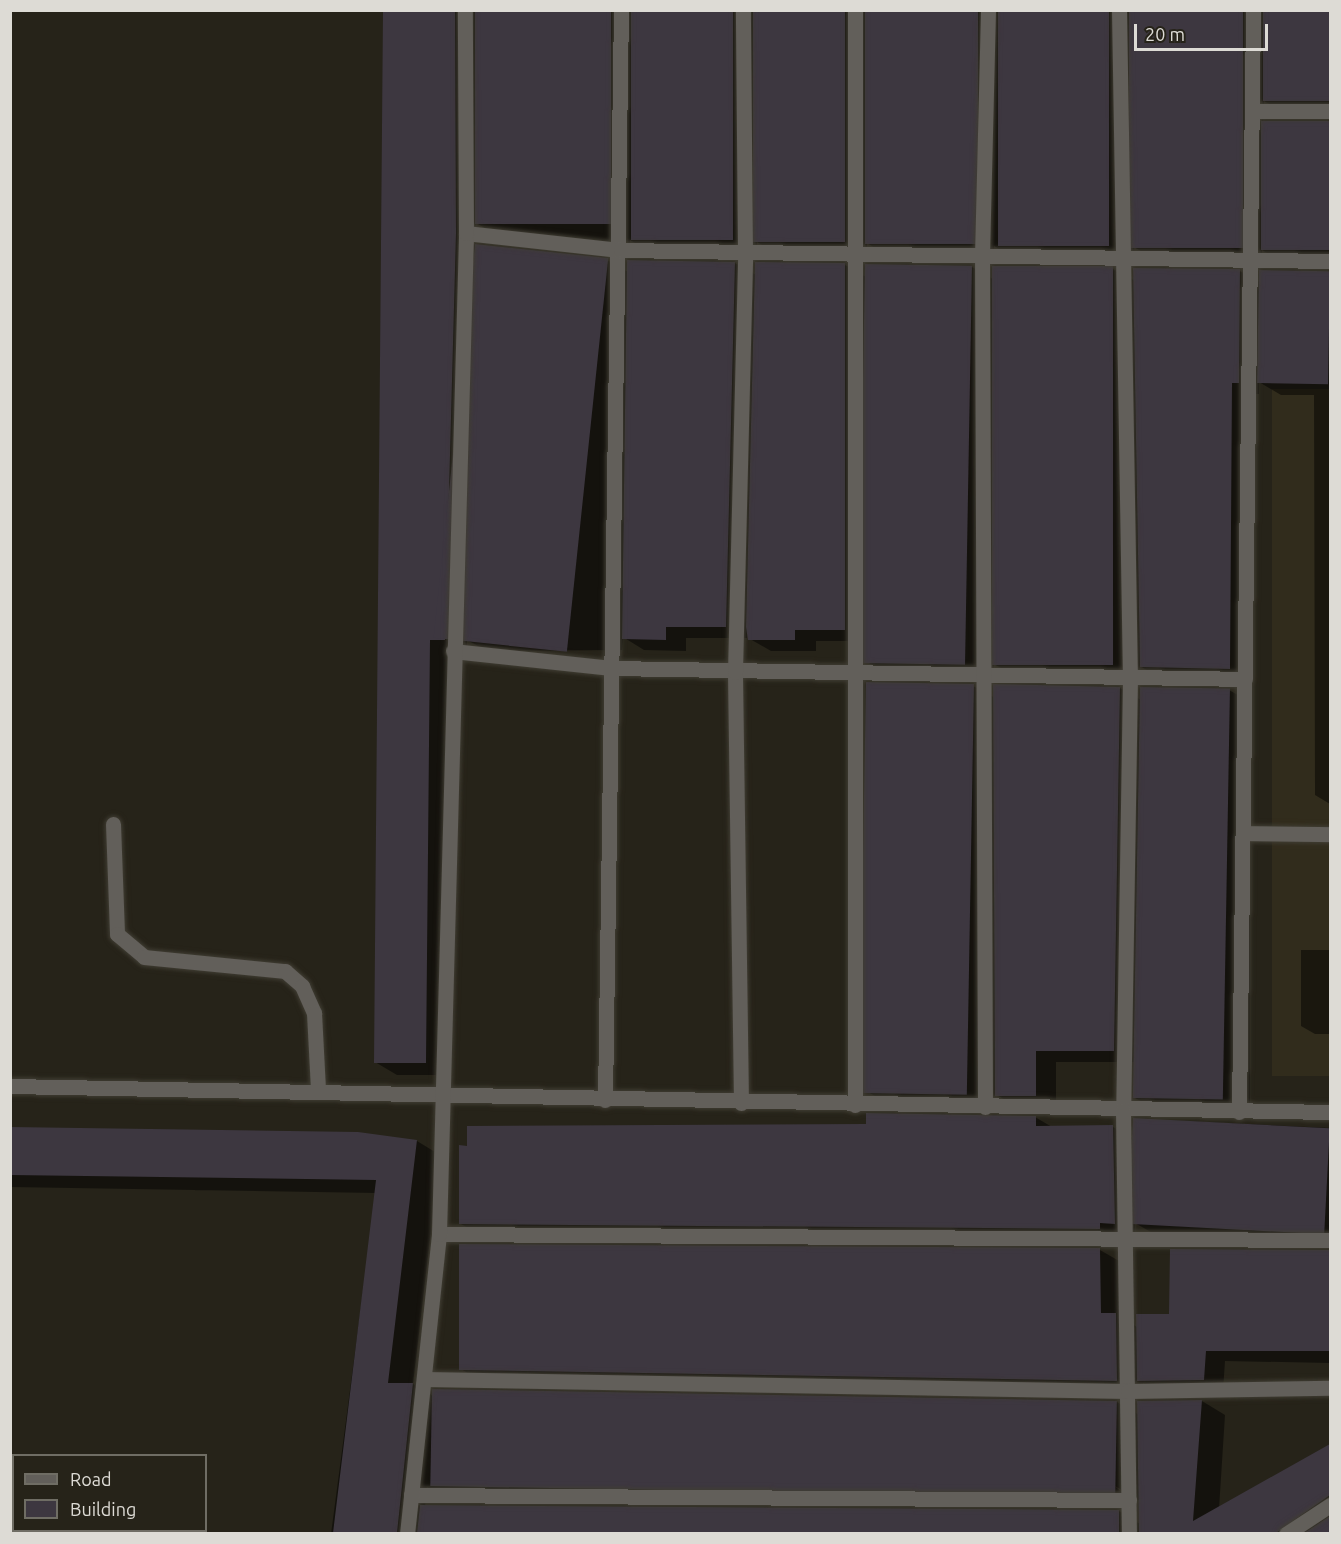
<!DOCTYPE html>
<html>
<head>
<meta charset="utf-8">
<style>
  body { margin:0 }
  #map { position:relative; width:1341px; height:1544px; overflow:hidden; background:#262319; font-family:Ubuntu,sans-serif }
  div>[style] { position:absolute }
  .built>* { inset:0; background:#312c1c; transform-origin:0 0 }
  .shadow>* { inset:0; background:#0007 }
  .building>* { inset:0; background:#3d3740; transform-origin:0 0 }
  .roads { filter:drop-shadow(0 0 2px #403d33) drop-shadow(0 0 2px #403d33) }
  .lane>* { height:15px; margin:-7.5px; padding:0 7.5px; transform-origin:7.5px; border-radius:7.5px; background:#625f5a }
  .street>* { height:15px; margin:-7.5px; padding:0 7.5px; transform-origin:7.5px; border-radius:7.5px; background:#625f5a }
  span { translate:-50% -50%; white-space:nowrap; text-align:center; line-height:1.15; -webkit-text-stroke:4.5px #262319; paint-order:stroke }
  .frame { position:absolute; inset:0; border:12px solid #dddbd5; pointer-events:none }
  .legend { position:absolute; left:12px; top:1454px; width:195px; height:78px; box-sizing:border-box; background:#262319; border:2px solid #6f6d64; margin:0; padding:8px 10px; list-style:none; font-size:18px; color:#dddbd5 }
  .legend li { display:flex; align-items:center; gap:12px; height:30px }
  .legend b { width:30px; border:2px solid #6f6d64 }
  .scale { position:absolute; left:1134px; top:24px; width:134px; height:27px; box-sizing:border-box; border:3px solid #dddbd5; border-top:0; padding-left:8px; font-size:18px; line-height:21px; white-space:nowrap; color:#dddbd5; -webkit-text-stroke:4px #262319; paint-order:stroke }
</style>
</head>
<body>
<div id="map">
  <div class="built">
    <div style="left:1272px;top:389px;width:58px;height:687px"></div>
  </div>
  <div class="shadow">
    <div style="clip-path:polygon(385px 10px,1241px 10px,1264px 24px,1247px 10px,1330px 10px,1330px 113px,1285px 113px,1264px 101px,1263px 122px,1330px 122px,1330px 263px,1283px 262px,1262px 250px,1262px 262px,1156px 260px,1134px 247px,1135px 260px,1015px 258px,994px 246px,994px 257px,888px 256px,867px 243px,867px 255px,778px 254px,757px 242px,757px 254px,651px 252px,630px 240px,629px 250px,499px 236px,476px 223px,476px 245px,607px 260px,628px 272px,735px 263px,756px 275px,845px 265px,866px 277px,972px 267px,993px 279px,993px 267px,1113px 269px,1135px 281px,1240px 271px,1261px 283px,1261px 271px,1330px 272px,1330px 804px,1315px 795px,1314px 395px,1281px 395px,1259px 382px,1259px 394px,1253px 394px,1250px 680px,1162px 679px,1140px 666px,1140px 678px,1015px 676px,994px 664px,994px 676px,888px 674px,867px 662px,867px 641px,816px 641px,816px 651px,771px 651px,750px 639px,748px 599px,747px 638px,686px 638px,686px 651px,644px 650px,623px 637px,622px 650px,487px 651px,467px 640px,467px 652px,452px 652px,448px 1075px,397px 1075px,375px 1062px)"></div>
    <div style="clip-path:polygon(973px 686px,995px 698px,1120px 688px,1141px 700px,1229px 690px,1250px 702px,1250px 1111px,1156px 1109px,1135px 1098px,1135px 1062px,1056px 1062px,1056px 1108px,1017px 1107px,995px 1094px,996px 1106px,889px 1104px,868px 1092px)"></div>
    <div style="clip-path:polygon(1301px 950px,1330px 950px,1330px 1034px,1315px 1034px,1301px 1026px)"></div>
    <div style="clip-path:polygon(1035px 1117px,1052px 1127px,1113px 1127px,1135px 1139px,1135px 1119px,1330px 1128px,1330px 1240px,1156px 1235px,1135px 1223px,1135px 1235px,481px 1235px,461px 1224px,868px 1125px)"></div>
    <div style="clip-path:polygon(evenodd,10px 1129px,417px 1141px,440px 1155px,413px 1384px,433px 1396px,1117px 1402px,1139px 1415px,1202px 1401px,1225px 1415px,1219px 1509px,1330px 1446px,1330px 1534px,331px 1534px,376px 1193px,10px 1187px,10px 1129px,1113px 1485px,1140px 1501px,1140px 1524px,1119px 1511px,425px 1506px,427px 1487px,447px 1498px,1137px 1503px,1113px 1485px)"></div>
    <div style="clip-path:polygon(1100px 1250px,1126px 1265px,1127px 1321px,1137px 1327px,1170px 1316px,1171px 1250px,1330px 1251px,1330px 1363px,1225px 1361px,1223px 1391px,1158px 1392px,1143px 1383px,1143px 1395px,487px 1384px,461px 1369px)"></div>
  </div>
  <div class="building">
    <div style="clip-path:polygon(383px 10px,455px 10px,456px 233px,445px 640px,430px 640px,426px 1063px,374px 1063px)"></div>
    <div style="left:475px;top:10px;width:136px;height:214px"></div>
    <div style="left:631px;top:10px;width:102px;height:230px"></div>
    <div style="left:753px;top:10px;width:92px;height:232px"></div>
    <div style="left:865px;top:10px;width:113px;height:234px"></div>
    <div style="left:998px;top:10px;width:111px;height:236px"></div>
    <div style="left:1129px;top:10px;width:114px;height:238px"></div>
    <div style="left:1263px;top:10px;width:67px;height:91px"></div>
    <div style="left:1261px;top:121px;width:69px;height:129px"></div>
    <div style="left:475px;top:244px;width:134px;height:396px;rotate:6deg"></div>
    <div style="clip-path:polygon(627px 260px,735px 262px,726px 627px,666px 627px,666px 640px,622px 639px)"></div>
    <div style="clip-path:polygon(755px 262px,845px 263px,845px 630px,795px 630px,795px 640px,748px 640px,746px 627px)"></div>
    <div style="left:865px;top:264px;width:107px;height:399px;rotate:1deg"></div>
    <div style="left:992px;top:266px;width:121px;height:399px"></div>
    <div style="clip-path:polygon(1133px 268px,1240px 269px,1239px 383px,1232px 383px,1230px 669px,1140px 667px)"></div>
    <div style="left:1259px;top:270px;width:71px;height:113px;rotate:1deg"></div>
    <div style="left:866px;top:682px;width:108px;height:411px;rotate:1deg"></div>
    <div style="clip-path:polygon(993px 684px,1120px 687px,1114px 1051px,1036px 1051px,1036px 1096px,995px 1096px)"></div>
    <div style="left:1140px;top:687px;width:90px;height:411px;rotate:1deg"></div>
    <div style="clip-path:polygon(866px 1113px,1036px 1116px,1036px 1126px,1113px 1125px,1115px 1224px,1100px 1223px,1100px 1229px,459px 1224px,459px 1145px,467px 1146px,467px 1126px,866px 1124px)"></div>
    <div style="left:1133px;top:1118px;width:197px;height:106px;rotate:3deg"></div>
    <div style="clip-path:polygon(10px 1127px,358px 1132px,417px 1140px,388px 1383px,413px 1383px,397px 1533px,333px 1533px,376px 1180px,10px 1175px)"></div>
    <div style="clip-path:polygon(459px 1244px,1100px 1248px,1101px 1313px,1116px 1313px,1117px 1381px,459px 1370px)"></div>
    <div style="clip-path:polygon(1170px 1249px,1330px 1250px,1330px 1351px,1206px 1351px,1204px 1380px,1137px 1381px,1136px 1314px,1169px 1314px)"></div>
    <div style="left:432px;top:1389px;width:685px;height:97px;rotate:1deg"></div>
    <div style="clip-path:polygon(1202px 1400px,1193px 1521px,1330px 1444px,1330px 1495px,1276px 1533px,1139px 1533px,1137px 1401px)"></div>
    <div style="clip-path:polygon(420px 1505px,1119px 1510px,1119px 1533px,417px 1533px)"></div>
    <div style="clip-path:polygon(1330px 1516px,1330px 1533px,1304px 1533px)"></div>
  </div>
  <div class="roads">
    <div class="lane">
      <div style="left:1119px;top:10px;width:668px;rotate:89.06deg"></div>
      <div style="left:1130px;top:678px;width:432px;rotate:90.9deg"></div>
      <div style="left:1252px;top:111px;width:78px"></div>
      <div style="left:453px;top:651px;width:159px;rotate:6.1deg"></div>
      <div style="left:611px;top:668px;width:634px;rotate:0.99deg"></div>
      <div style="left:113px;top:824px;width:110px;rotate:87.9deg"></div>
      <div style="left:117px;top:934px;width:35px;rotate:40deg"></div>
      <div style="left:144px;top:957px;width:142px;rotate:5.7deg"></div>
      <div style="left:285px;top:971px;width:23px;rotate:41deg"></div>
      <div style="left:302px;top:986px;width:30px;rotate:66deg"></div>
      <div style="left:314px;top:1013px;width:77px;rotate:87deg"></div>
      <div style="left:1243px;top:833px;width:87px;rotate:0.7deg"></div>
      <div style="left:605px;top:1100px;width:1090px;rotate:-89.16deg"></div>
      <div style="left:741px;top:1103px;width:431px;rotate:-90.8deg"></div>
      <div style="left:735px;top:672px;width:420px;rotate:-88.6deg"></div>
      <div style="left:745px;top:252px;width:242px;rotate:-90.5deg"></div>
      <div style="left:985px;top:1107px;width:851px;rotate:-90.2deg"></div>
      <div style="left:982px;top:256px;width:246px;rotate:-88.6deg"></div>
      <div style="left:439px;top:1234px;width:891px;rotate:0.39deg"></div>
    </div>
    <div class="street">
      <div style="left:466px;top:233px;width:156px;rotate:6.3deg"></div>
      <div style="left:621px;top:250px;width:709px;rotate:0.89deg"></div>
      <div style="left:10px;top:1086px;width:1320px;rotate:1.13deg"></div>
      <div style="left:855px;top:1105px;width:1095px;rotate:-90deg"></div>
      <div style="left:1123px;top:1110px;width:424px;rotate:89.2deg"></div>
      <div style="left:1239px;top:1112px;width:1102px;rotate:-89.27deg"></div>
      <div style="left:424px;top:1379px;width:704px;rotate:0.98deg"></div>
      <div style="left:1128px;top:1391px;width:202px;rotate:-0.9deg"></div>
      <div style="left:411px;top:1495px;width:718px;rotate:0.4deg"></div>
      <div style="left:407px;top:1534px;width:302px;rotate:-83.9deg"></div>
      <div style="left:439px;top:1234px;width:1001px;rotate:-88.45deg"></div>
      <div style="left:466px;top:233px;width:223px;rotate:-90.3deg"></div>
      <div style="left:1286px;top:1534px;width:53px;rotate:-33.4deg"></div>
    </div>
  </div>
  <div class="frame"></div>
  <ul class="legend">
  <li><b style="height:8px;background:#625f5a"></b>Road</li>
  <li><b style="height:16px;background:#3d3740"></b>Building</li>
  </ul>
  <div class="scale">20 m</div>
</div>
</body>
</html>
